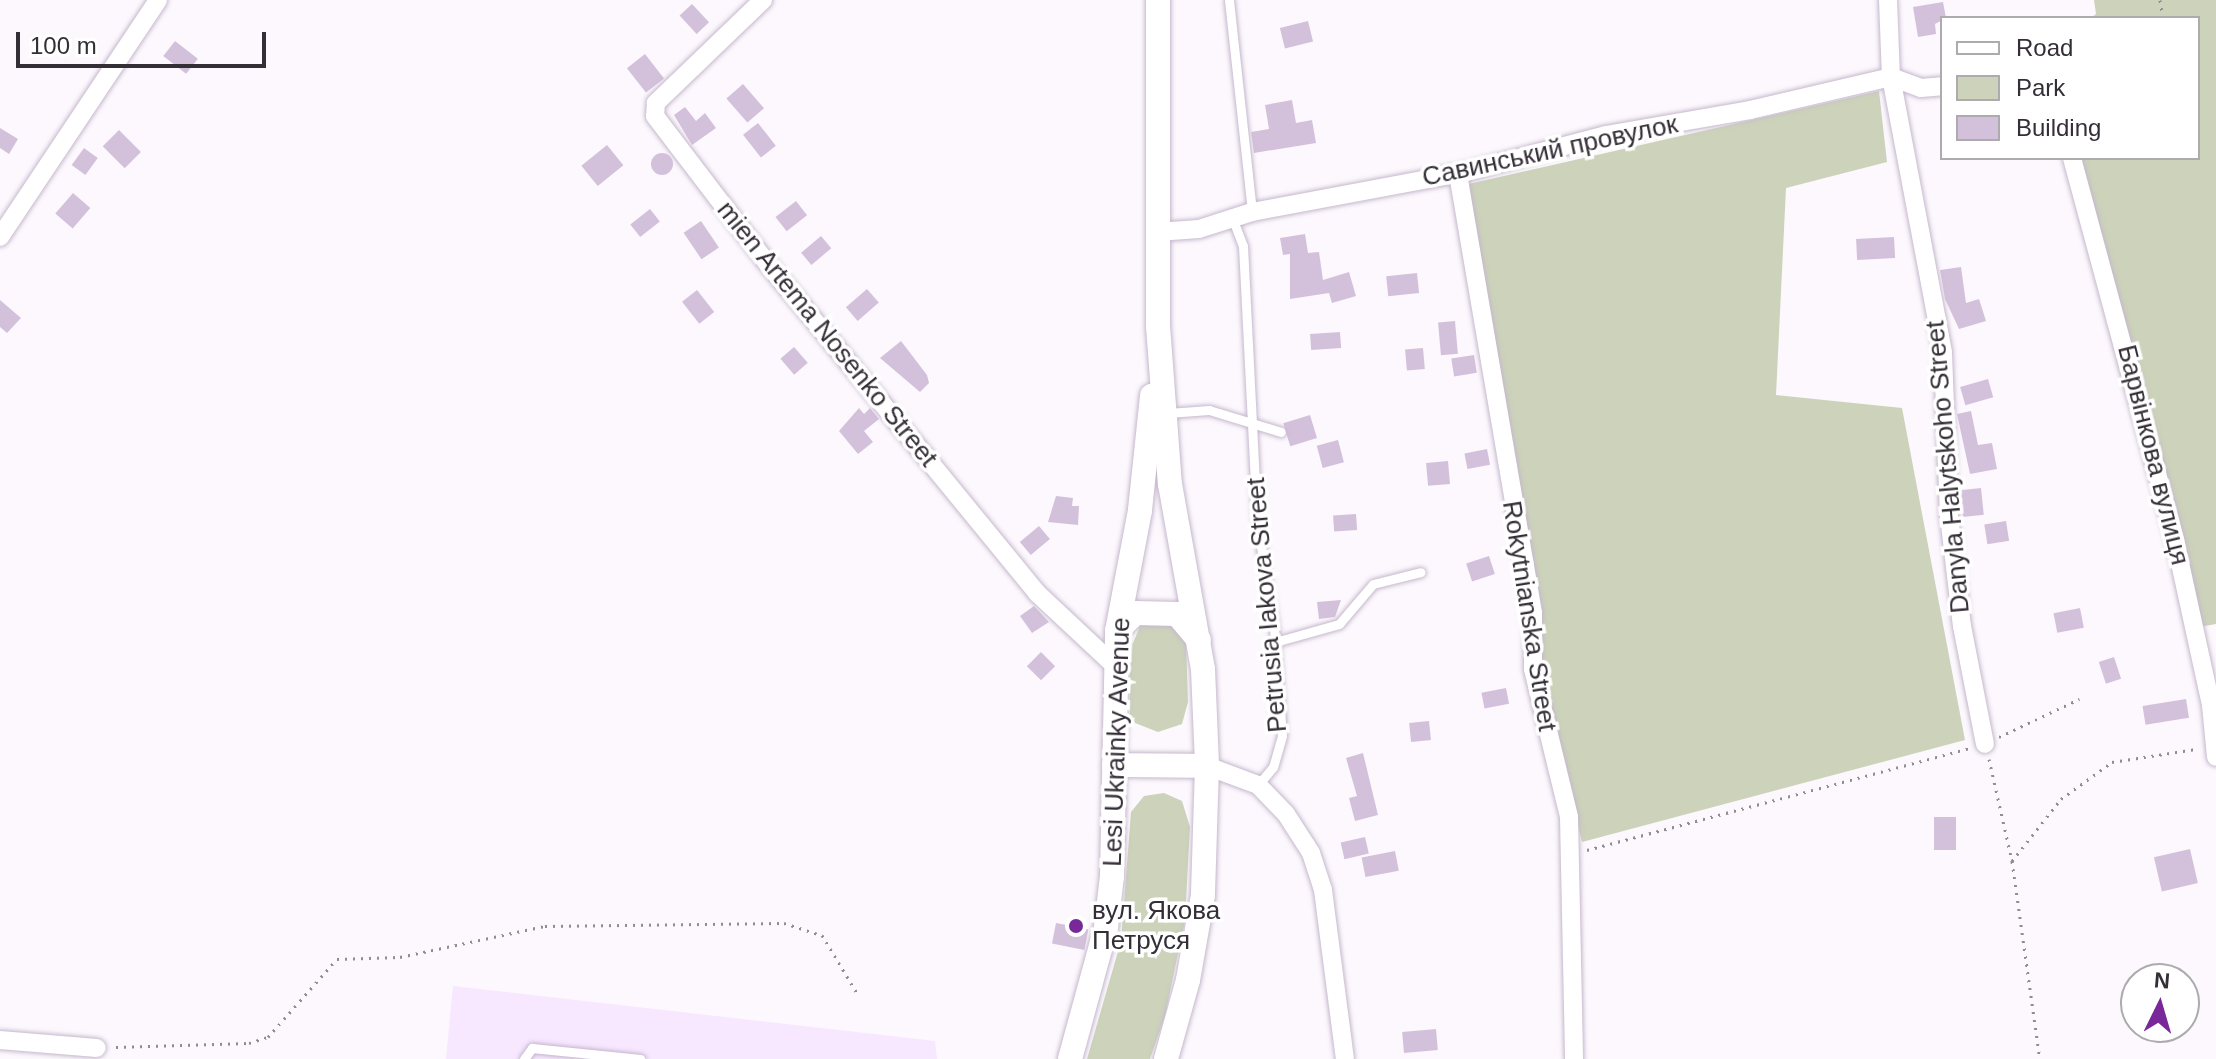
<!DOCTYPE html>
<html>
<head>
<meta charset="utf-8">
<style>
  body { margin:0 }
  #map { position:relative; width:2216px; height:1059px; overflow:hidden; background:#fcf8fd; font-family:Arial,sans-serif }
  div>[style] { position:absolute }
  .built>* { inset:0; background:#f7e7ff }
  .green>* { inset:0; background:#ccd3ba }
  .building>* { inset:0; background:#d3c1db; transform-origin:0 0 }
  .round { border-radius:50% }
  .path>* { height:3px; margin-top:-1.5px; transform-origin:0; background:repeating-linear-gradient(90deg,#918c93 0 2px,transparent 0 8px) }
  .roads { filter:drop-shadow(0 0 2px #c6b7cd) drop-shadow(0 0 2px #c6b7cd) }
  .service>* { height:9px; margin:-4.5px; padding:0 4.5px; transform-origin:4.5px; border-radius:4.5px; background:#fff }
  .minor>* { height:18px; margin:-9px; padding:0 9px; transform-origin:9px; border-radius:9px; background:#fff }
  .tertiary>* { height:24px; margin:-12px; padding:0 12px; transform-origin:12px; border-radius:12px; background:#fff }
  .dots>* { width:22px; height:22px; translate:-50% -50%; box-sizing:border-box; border:4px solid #fff; border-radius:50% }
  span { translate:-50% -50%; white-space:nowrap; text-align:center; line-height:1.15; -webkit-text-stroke:7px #fff; paint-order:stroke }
  .street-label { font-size:26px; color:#342e37 }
  .poi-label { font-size:26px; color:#342e37 }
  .left { translate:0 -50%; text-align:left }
  .legend { position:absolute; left:1940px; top:16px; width:260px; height:144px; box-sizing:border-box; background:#fff; border:2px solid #aeabaf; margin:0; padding:10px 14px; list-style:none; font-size:24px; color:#342e37 }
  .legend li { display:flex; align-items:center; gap:16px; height:40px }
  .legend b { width:40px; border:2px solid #aeabaf }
  .north { position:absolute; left:2120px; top:963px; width:80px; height:80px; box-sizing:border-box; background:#fff; border:2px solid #aeabaf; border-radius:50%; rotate:5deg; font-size:22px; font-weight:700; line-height:32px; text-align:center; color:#342e37 }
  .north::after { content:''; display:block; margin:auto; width:28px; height:36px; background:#792899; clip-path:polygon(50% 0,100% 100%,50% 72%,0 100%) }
  .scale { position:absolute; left:16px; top:32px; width:250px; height:36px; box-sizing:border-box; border:4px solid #342e37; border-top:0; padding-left:10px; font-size:24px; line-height:28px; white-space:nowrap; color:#342e37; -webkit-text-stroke:6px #fff; paint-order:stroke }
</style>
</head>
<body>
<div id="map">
  <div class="built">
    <div style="clip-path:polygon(453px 986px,935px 1041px,937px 1059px,446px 1059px)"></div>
  </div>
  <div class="green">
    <div style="clip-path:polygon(2094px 0,2216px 0,2216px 624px,2199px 627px,2072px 158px,2198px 158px,2198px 18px,2091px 18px,2096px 14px)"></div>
    <div style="clip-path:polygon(1879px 91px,1887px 162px,1786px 188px,1776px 395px,1902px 408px,1965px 740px,1582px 842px,1539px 666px,1464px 185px)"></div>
    <div style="clip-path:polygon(1167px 618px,1186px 641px,1188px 702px,1182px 724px,1158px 732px,1135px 723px,1130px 715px,1130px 650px,1141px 624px)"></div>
    <div style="clip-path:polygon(1164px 793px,1182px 801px,1190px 827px,1185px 920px,1165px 1016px,1150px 1059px,1087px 1059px,1121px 941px,1131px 812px,1144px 796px)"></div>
  </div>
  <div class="building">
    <div style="clip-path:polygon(1943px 2px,1946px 18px,1935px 24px,1936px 34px,1918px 37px,1913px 7px)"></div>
    <div style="left:692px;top:4px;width:25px;height:17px;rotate:47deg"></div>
    <div style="left:1308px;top:21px;width:21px;height:29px;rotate:76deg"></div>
    <div style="left:175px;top:41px;width:29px;height:19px;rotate:38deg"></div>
    <div style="left:645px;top:54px;width:31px;height:23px;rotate:52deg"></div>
    <div style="left:743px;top:84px;width:32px;height:22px;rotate:49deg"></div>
    <div style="clip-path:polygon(1292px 100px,1296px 123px,1312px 120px,1316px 143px,1254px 153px,1251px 132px,1269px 129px,1265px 105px)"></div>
    <div style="clip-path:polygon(685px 107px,696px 121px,705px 113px,716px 128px,692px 145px,674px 115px)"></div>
    <div style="left:758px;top:123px;width:29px;height:19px;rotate:52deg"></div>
    <div style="clip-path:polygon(0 128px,18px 139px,9px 154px,0 148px)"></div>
    <div style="left:119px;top:130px;width:31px;height:23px;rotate:45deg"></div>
    <div style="left:607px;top:145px;width:26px;height:33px;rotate:51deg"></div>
    <div style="left:84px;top:148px;width:17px;height:21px;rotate:36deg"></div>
    <div class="round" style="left:651px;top:153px;width:22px;height:22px"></div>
    <div style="left:73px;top:193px;width:23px;height:27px;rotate:41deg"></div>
    <div style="left:796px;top:201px;width:18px;height:26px;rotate:52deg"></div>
    <div style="left:650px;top:209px;width:16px;height:25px;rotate:52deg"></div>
    <div style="left:701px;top:221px;width:32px;height:21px;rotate:56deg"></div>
    <div style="clip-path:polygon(1305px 234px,1308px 253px,1319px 252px,1323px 280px,1349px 272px,1356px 296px,1332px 303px,1329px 293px,1290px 299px,1290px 254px,1283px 255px,1280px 238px)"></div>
    <div style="left:821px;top:236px;width:16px;height:26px;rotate:50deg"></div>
    <div style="left:1894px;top:237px;width:21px;height:38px;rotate:87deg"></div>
    <div style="clip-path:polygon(1961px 267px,1966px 303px,1979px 299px,1986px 321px,1959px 329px,1945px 299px,1940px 270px)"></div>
    <div style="left:1417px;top:273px;width:20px;height:31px;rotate:84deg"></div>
    <div style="left:867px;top:289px;width:18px;height:28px;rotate:49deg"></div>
    <div style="left:697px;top:290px;width:28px;height:19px;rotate:52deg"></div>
    <div style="clip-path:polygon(0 300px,21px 318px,7px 333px,0 327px)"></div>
    <div style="left:1455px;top:321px;width:33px;height:17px;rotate:85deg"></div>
    <div style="left:1340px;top:332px;width:16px;height:30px;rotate:86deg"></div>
    <div style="clip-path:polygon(901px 341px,927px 375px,929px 383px,920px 392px,880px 358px)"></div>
    <div style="left:794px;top:347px;width:21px;height:18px;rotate:49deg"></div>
    <div style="left:1423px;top:348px;width:21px;height:18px;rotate:85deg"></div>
    <div style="left:1474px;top:355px;width:18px;height:23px;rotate:81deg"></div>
    <div style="left:1988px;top:379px;width:19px;height:29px;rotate:74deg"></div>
    <div style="clip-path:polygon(859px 408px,864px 414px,870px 408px,879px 419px,864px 431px,873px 442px,858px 454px,839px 431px)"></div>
    <div style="clip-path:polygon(1971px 411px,1978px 445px,1992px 443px,1997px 469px,1970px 474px,1957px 414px)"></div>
    <div style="left:1310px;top:415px;width:24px;height:28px;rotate:73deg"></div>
    <div style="left:1338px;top:440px;width:23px;height:22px;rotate:75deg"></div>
    <div style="left:1487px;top:449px;width:16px;height:23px;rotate:79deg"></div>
    <div style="left:1448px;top:461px;width:23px;height:22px;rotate:85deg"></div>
    <div style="left:1981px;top:488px;width:27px;height:21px;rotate:84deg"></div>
    <div style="clip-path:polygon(1056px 496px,1073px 498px,1072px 506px,1079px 506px,1078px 525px,1048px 522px)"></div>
    <div style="left:1356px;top:514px;width:16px;height:23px;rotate:86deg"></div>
    <div style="left:2006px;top:521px;width:20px;height:22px;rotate:81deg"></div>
    <div style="left:1039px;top:526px;width:17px;height:25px;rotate:50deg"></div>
    <div style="left:1489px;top:556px;width:19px;height:24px;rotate:72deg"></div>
    <div style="clip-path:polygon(1341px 600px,1335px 617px,1319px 619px,1317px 602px)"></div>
    <div style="clip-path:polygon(1034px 606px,1049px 622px,1032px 633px,1020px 616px)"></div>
    <div style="left:2080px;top:608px;width:20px;height:27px;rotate:79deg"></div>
    <div style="left:1041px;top:652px;width:20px;height:20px;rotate:45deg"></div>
    <div style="left:2114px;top:657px;width:23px;height:16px;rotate:72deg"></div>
    <div style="left:1506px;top:688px;width:16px;height:25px;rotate:79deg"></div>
    <div style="left:2186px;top:699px;width:19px;height:44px;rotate:81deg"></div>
    <div style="left:1429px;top:721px;width:19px;height:20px;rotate:84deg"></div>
    <div style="clip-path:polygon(1363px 753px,1378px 815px,1355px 821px,1349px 798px,1357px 796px,1346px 758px)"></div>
    <div style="left:1934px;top:817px;width:22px;height:33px"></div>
    <div style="left:1365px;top:837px;width:17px;height:25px;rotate:77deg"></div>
    <div style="left:2190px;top:849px;width:35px;height:37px;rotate:77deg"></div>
    <div style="left:1395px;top:851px;width:20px;height:34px;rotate:79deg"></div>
    <div style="left:1056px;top:923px;width:33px;height:21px;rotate:11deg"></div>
    <div style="left:1436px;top:1029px;width:21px;height:34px;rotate:85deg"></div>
  </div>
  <div class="path">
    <div style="left:2160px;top:0;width:18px;rotate:81deg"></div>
    <div style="left:1999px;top:737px;width:89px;rotate:-25.4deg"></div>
    <div style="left:1989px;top:759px;width:105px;rotate:77.3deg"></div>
    <div style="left:2012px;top:861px;width:200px;rotate:82deg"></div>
    <div style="left:1587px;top:850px;width:396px;rotate:-14.9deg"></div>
    <div style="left:2012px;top:861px;width:79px;rotate:-51.7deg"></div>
    <div style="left:2061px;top:799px;width:63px;rotate:-36deg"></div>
    <div style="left:2112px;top:762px;width:85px;rotate:-8.8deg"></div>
    <div style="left:116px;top:1047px;width:133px;rotate:-1.7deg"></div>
    <div style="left:249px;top:1043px;width:20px;rotate:-18deg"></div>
    <div style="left:268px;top:1037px;width:104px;rotate:-48.5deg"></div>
    <div style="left:337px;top:959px;width:63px;rotate:-1.8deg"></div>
    <div style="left:400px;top:957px;width:148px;rotate:-12.1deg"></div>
    <div style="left:545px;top:926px;width:239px;rotate:-0.7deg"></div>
    <div style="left:784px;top:923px;width:40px;rotate:18deg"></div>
    <div style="left:822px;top:935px;width:68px;rotate:58.9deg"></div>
  </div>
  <div class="roads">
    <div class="service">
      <div style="left:1229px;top:0;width:213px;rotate:83.8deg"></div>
      <div style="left:1233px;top:220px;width:28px;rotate:69deg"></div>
      <div style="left:1243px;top:246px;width:275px;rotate:87.1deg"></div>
      <div style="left:1257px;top:521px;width:107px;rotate:80.9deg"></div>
      <div style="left:1274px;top:627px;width:109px;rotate:85.8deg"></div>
      <div style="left:1282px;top:736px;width:32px;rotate:106deg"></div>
      <div style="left:1273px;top:767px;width:23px;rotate:130deg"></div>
      <div style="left:1168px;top:413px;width:41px;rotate:-4.2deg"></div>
      <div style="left:1209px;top:410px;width:75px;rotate:17deg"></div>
      <div style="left:1275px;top:642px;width:66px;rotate:-15.7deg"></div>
      <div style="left:1339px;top:624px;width:52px;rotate:-49.6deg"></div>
      <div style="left:1373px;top:584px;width:49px;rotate:-14deg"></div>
      <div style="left:524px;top:1059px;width:14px;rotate:-54deg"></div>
      <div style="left:532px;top:1048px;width:109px;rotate:5.8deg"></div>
    </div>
    <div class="minor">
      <div style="left:763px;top:0;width:149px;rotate:136.1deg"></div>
      <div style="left:656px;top:103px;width:13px;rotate:94deg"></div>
      <div style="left:655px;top:116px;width:185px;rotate:52.7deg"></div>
      <div style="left:767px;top:263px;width:426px;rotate:50.7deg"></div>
      <div style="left:1037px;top:593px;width:107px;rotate:43.1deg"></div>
      <div style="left:1888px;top:0;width:77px;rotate:87.8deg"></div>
      <div style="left:1891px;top:77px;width:281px;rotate:79.3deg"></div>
      <div style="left:1943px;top:353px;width:163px;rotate:87.9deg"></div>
      <div style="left:1949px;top:516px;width:111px;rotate:83.3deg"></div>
      <div style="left:1962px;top:626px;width:120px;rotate:79deg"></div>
      <div style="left:2072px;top:158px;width:396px;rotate:74.9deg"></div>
      <div style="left:2175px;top:540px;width:169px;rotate:77.7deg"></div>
      <div style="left:2211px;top:705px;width:52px;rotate:84.5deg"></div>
      <div style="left:1458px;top:174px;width:445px;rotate:80.3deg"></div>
      <div style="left:1533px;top:613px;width:56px;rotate:90deg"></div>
      <div style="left:1533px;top:669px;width:152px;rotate:76.3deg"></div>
      <div style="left:1569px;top:817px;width:242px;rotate:88.8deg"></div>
      <div style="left:1157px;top:232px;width:42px;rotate:-4.1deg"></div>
      <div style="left:1199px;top:229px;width:56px;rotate:-17.8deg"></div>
      <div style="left:1252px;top:212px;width:218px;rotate:-10.6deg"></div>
      <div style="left:1466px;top:172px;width:145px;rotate:-14.8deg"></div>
      <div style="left:1606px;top:135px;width:146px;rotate:-9.8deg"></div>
      <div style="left:1750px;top:110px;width:145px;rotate:-13.2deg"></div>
      <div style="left:1891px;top:77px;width:32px;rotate:20deg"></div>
      <div style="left:1921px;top:88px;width:21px;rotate:-5deg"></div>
      <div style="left:0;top:237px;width:285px;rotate:-56.3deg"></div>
      <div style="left:1207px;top:766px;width:54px;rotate:20.4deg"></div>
      <div style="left:1258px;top:785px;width:40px;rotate:46deg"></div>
      <div style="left:1286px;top:814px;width:46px;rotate:57.3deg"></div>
      <div style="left:1311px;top:853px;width:39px;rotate:72deg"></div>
      <div style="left:1323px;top:890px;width:170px;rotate:82.6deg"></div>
      <div style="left:0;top:1040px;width:97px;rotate:4.7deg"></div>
    </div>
    <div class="tertiary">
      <div style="left:1158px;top:0;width:326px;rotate:90deg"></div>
      <div style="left:1158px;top:326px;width:158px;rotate:85.7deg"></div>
      <div style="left:1170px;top:484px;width:188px;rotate:79.9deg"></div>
      <div style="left:1203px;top:669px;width:97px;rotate:87.6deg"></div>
      <div style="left:1207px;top:766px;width:129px;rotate:91.8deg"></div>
      <div style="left:1203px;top:895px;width:86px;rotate:100deg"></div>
      <div style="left:1188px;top:980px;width:82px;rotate:105.6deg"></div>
      <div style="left:1117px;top:631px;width:25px;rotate:-45deg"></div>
      <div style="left:1135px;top:613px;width:42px;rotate:1.4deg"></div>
      <div style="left:1177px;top:614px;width:34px;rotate:50deg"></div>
      <div style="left:1114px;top:765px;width:93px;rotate:0.6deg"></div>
      <div style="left:1070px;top:1059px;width:137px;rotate:-74.7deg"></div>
      <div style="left:1106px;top:927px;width:51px;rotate:-83.3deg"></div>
      <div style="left:1112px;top:876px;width:245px;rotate:-88.8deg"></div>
      <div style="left:1117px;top:631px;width:123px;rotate:-79.2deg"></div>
      <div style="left:1140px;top:510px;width:115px;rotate:-84deg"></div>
    </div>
  </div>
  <div class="dots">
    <div style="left:1076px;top:926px;background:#792899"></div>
  </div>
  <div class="street-label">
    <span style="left:1550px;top:151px;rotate:-12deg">Савинський провулок</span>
    <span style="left:827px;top:334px;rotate:51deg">mien Artema Nosenko Street</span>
    <span style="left:2153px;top:455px;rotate:76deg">Барвінкова вулиця</span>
    <span style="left:1948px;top:467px;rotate:-95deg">Danyla Halytskoho Street</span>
    <span style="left:1267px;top:605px;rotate:-95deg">Petrusia Iakova Street</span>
    <span style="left:1529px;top:616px;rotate:81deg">Rokytnianska Street</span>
    <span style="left:1117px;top:742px;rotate:-88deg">Lesi Ukrainky Avenue</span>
  </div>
  <div class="poi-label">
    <span class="left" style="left:1092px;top:926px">вул. Якова<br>Петруся</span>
  </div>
  <ul class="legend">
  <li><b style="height:10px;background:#fff"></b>Road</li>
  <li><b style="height:22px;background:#ccd3ba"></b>Park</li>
  <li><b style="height:22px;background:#d3c1db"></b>Building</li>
  </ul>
  <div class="north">N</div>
  <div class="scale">100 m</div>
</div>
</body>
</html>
